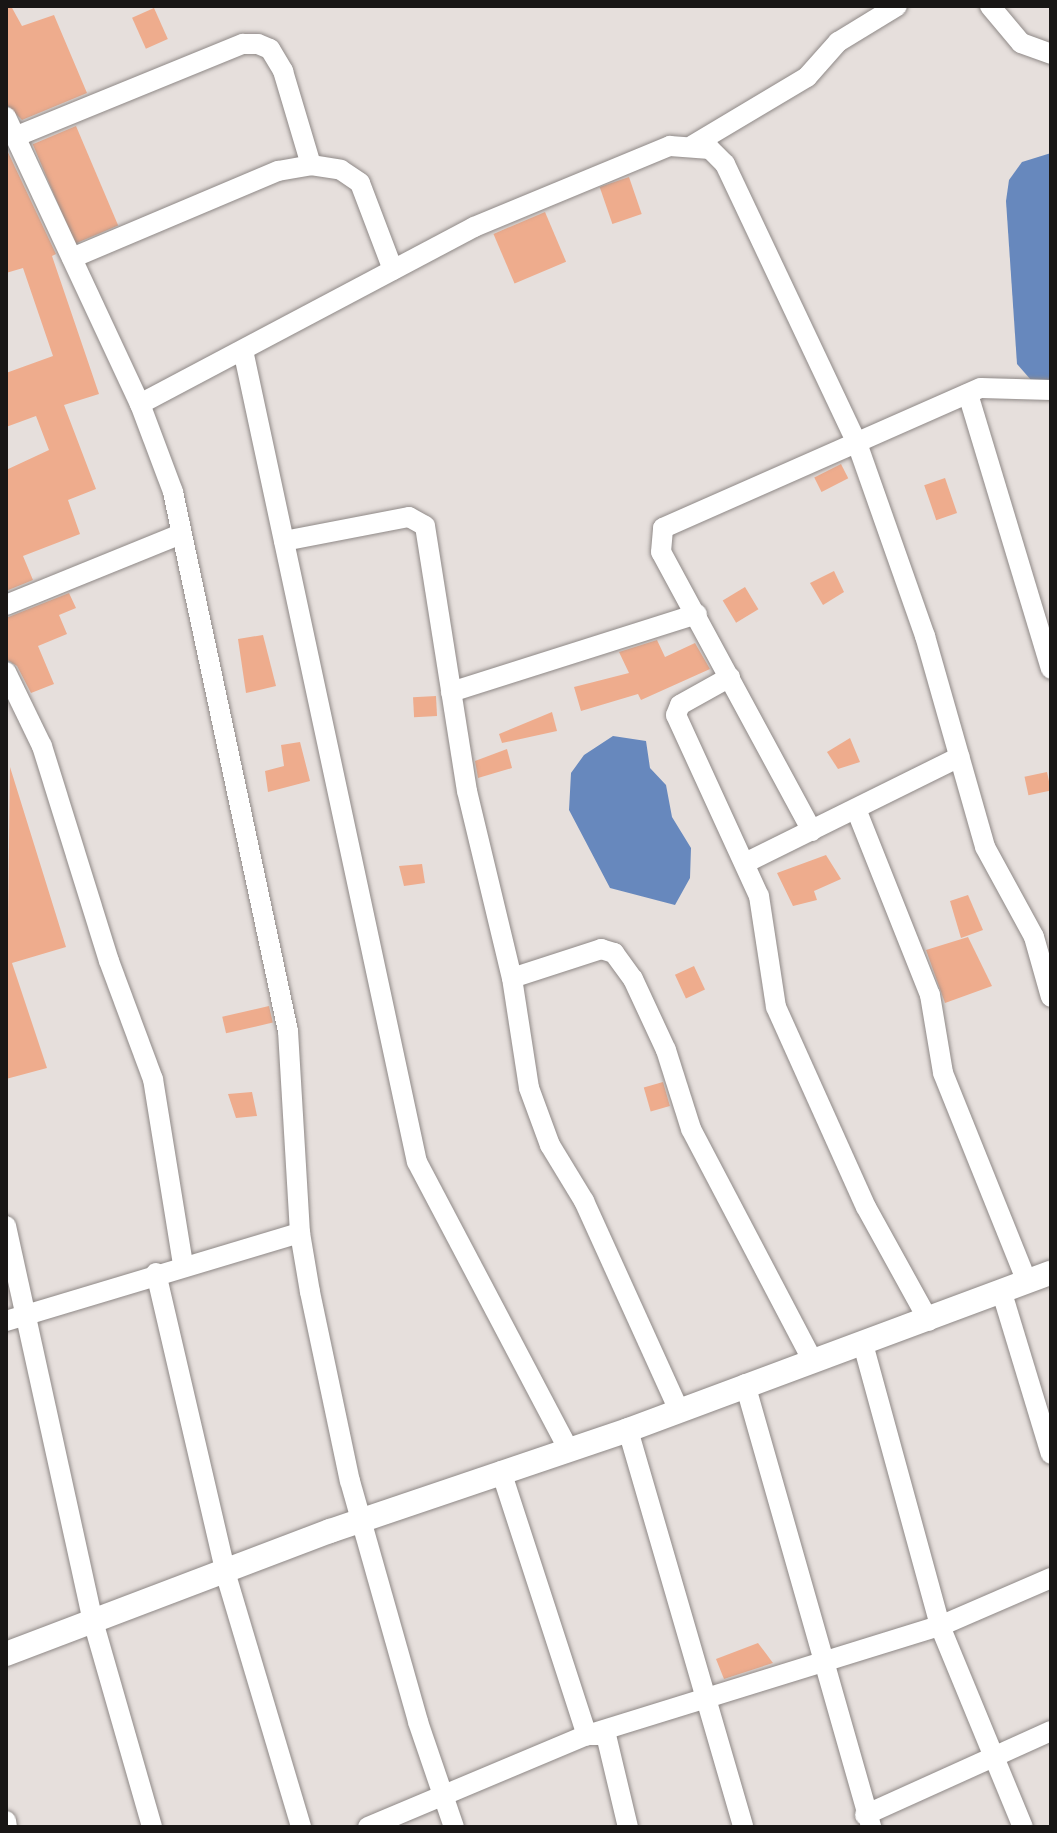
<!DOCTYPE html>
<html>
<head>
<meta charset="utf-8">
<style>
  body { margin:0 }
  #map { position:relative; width:1057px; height:1833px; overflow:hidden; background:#e6dfdc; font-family:"Roboto Condensed",sans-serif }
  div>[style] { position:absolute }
  .water>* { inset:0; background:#6788bd }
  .building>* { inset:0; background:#eeac8d; transform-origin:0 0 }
  .roads { filter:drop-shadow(0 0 2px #8f8987) drop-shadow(0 0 2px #8f8987) }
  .minor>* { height:20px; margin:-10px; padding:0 10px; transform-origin:10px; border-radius:10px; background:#fff }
  .tertiary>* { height:24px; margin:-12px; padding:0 12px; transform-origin:12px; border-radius:12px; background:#fff }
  span { translate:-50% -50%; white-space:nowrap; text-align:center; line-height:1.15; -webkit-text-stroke:8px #fff; paint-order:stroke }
  .frame { position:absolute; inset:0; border:8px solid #181615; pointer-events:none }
</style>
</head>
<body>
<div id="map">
  <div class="water">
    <div style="clip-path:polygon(1051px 153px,1051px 385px,1031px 380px,1017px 364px,1006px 201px,1009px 180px,1022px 162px)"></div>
    <div style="clip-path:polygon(613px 736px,646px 741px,650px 768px,666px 785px,672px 817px,691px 848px,690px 878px,675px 905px,610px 888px,569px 810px,571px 773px,584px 755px)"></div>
  </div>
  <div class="building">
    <div style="clip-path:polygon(6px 6px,11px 6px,22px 26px,54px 15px,87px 93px,22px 120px,6px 104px)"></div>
    <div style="left:154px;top:8px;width:34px;height:24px;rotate:66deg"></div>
    <div style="left:76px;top:126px;width:108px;height:47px;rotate:67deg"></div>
    <div style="clip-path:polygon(6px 148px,56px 254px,52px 256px,99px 394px,64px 405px,96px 489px,68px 500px,80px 534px,23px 556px,33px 580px,6px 591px,6px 470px,49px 450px,36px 416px,6px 427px,6px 373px,53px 356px,23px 268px,6px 273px)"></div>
    <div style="left:629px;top:177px;width:39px;height:31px;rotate:71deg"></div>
    <div style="left:545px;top:212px;width:54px;height:56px;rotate:67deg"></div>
    <div style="left:841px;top:464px;width:16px;height:30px;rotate:63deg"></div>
    <div style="left:945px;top:478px;width:37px;height:22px;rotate:71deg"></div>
    <div style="clip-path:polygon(834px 571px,844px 592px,823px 605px,810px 583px)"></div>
    <div style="left:745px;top:587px;width:26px;height:26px;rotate:59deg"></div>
    <div style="clip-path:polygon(69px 593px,76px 608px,59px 615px,67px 634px,38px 646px,54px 684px,31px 693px,17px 666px,6px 659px,6px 618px)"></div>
    <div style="clip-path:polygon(263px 635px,276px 686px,246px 693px,238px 639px)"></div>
    <div style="clip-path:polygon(657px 640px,665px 657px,695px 643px,710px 669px,641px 700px,638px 694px,581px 711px,574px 687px,629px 673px,619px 652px)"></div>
    <div style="left:436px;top:696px;width:20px;height:23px;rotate:87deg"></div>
    <div style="clip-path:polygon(552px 712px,557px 731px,502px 743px,499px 734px)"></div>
    <div style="clip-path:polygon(850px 738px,860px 762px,838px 769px,827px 752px)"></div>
    <div style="clip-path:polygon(300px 742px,310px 781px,268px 792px,265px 771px,284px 766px,281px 745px)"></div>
    <div style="clip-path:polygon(507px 749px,512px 768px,478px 778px,475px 761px)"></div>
    <div style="clip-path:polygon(10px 767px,66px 947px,12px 963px,47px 1068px,6px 1079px)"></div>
    <div style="left:1047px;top:772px;width:19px;height:23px;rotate:78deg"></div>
    <div style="clip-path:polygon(826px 855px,841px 879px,814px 891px,817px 900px,793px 906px,777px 873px)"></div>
    <div style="clip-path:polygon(422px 864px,425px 883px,404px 886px,399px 866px)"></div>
    <div style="clip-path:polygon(968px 895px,983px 930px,961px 938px,950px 901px)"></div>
    <div style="clip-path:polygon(968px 937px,992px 986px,945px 1003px,926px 950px)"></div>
    <div style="left:694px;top:966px;width:26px;height:21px;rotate:65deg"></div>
    <div style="left:269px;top:1006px;width:17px;height:48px;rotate:77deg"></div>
    <div style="left:663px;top:1082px;width:25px;height:20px;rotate:74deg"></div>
    <div style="clip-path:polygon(252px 1092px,257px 1116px,236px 1118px,228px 1094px)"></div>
    <div style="clip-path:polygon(758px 1643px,773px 1663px,724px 1679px,716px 1659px)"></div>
  </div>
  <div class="roads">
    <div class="minor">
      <div style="left:990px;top:6px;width:48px;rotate:50deg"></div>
      <div style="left:1021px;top:43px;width:32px;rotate:20deg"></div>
      <div style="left:6px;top:117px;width:317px;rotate:65deg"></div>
      <div style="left:140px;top:404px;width:94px;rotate:69.4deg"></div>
      <div style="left:173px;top:492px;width:551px;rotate:77.96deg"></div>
      <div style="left:288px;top:1031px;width:202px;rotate:86.6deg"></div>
      <div style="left:300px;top:1233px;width:60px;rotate:80.4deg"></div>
      <div style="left:310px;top:1292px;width:193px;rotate:78.1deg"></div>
      <div style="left:350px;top:1481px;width:250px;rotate:74.2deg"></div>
      <div style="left:418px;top:1722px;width:111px;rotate:71.1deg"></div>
      <div style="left:17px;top:136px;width:244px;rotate:-22.2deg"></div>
      <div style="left:243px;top:44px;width:15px"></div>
      <div style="left:258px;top:44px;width:13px;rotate:23deg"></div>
      <div style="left:270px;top:49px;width:26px;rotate:59deg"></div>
      <div style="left:283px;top:71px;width:98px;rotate:73.4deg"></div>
      <div style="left:693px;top:145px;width:133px;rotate:-30.8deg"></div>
      <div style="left:807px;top:77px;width:47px;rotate:-48.5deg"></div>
      <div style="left:838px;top:42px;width:69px;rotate:-31.4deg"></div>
      <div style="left:72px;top:258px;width:224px;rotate:-22.9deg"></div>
      <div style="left:278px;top:171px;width:34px;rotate:-10deg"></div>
      <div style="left:311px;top:165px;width:30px;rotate:9deg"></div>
      <div style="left:341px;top:170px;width:23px;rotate:34deg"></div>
      <div style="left:360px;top:183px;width:93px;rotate:69.2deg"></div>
      <div style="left:243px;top:350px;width:830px;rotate:77.91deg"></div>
      <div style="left:417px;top:1162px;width:323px;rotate:62.2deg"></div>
      <div style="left:968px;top:394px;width:287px;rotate:73.2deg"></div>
      <div style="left:140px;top:404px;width:378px;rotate:-27.9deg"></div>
      <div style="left:474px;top:227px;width:212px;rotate:-22.5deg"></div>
      <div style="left:670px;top:146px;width:40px;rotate:4.3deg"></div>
      <div style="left:710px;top:149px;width:21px;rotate:45deg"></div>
      <div style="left:725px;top:164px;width:309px;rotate:64.7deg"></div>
      <div style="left:857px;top:443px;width:205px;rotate:70.6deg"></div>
      <div style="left:925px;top:636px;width:219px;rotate:74.1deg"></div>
      <div style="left:985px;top:847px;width:102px;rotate:61.4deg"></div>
      <div style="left:1034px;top:937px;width:62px;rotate:74.2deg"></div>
      <div style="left:284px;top:541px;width:127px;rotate:-10.9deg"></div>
      <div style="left:409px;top:517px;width:18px;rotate:29deg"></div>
      <div style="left:425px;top:526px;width:268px;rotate:81deg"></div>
      <div style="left:467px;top:791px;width:192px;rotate:76.5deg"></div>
      <div style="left:512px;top:978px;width:111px;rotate:81.2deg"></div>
      <div style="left:529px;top:1088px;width:61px;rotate:69.8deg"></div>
      <div style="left:550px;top:1145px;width:66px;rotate:58.7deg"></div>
      <div style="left:584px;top:1201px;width:227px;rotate:65.6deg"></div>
      <div style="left:6px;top:605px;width:189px;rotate:-22.1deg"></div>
      <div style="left:6px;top:672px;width:82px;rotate:64.1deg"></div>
      <div style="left:42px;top:746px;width:225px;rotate:72.7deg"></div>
      <div style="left:109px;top:961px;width:126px;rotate:69.6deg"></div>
      <div style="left:153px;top:1079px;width:187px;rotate:80.8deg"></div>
      <div style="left:730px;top:677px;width:57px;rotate:150.8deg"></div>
      <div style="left:680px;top:705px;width:11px;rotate:112deg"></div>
      <div style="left:676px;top:715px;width:199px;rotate:65.4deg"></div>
      <div style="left:759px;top:896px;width:112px;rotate:81.3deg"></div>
      <div style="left:776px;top:1007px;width:219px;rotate:65.8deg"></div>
      <div style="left:866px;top:1207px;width:130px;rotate:61.1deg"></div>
      <div style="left:451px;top:692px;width:258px;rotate:-17.6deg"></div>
      <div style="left:856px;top:809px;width:200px;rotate:68.3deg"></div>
      <div style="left:930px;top:995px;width:79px;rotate:80.5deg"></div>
      <div style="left:943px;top:1073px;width:225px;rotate:68.1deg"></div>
      <div style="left:812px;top:831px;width:317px;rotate:-118.4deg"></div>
      <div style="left:661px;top:552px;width:24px;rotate:-85deg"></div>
      <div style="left:663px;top:528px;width:347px;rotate:-23.8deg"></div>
      <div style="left:981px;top:388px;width:70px;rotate:1.6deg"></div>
      <div style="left:747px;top:862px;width:237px;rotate:-26.3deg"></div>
      <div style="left:512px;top:978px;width:94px;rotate:-18deg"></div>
      <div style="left:601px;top:949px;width:14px;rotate:17deg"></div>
      <div style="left:614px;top:953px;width:32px;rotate:54deg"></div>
      <div style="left:633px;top:979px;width:78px;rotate:65.1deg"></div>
      <div style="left:666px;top:1050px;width:83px;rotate:72.4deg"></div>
      <div style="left:691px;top:1129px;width:259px;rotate:62.3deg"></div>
      <div style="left:6px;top:1226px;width:404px;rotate:77.6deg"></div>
      <div style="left:93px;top:1621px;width:214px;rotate:74deg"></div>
      <div style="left:156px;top:1273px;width:310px;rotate:76.9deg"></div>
      <div style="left:226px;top:1575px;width:263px;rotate:73.4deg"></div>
      <div style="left:1002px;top:1293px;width:168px;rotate:73.1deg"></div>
      <div style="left:6px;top:1321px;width:307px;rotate:-16.7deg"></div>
      <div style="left:863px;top:1344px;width:292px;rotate:74.7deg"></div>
      <div style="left:940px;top:1626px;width:217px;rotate:67.6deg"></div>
      <div style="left:745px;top:1384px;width:461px;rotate:74.1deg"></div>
      <div style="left:628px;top:1430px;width:413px;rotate:73.8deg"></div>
      <div style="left:501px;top:1471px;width:278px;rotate:72deg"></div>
      <div style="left:587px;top:1735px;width:19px"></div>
      <div style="left:606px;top:1735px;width:95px;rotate:76.6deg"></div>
      <div style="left:865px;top:1815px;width:204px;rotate:-24.3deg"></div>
      <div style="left:6px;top:1821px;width:6px;rotate:81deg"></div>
      <div style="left:368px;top:1827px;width:238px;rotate:-22.8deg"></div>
      <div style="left:587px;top:1735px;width:369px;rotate:-17.2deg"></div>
      <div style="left:940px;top:1626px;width:121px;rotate:-23.4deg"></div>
    </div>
    <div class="tertiary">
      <div style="left:6px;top:1654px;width:347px;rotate:-20.8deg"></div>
      <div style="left:330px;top:1531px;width:315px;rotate:-18.7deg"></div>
      <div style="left:628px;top:1430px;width:451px;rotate:-20.4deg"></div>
    </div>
  </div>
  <div class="frame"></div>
</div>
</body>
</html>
